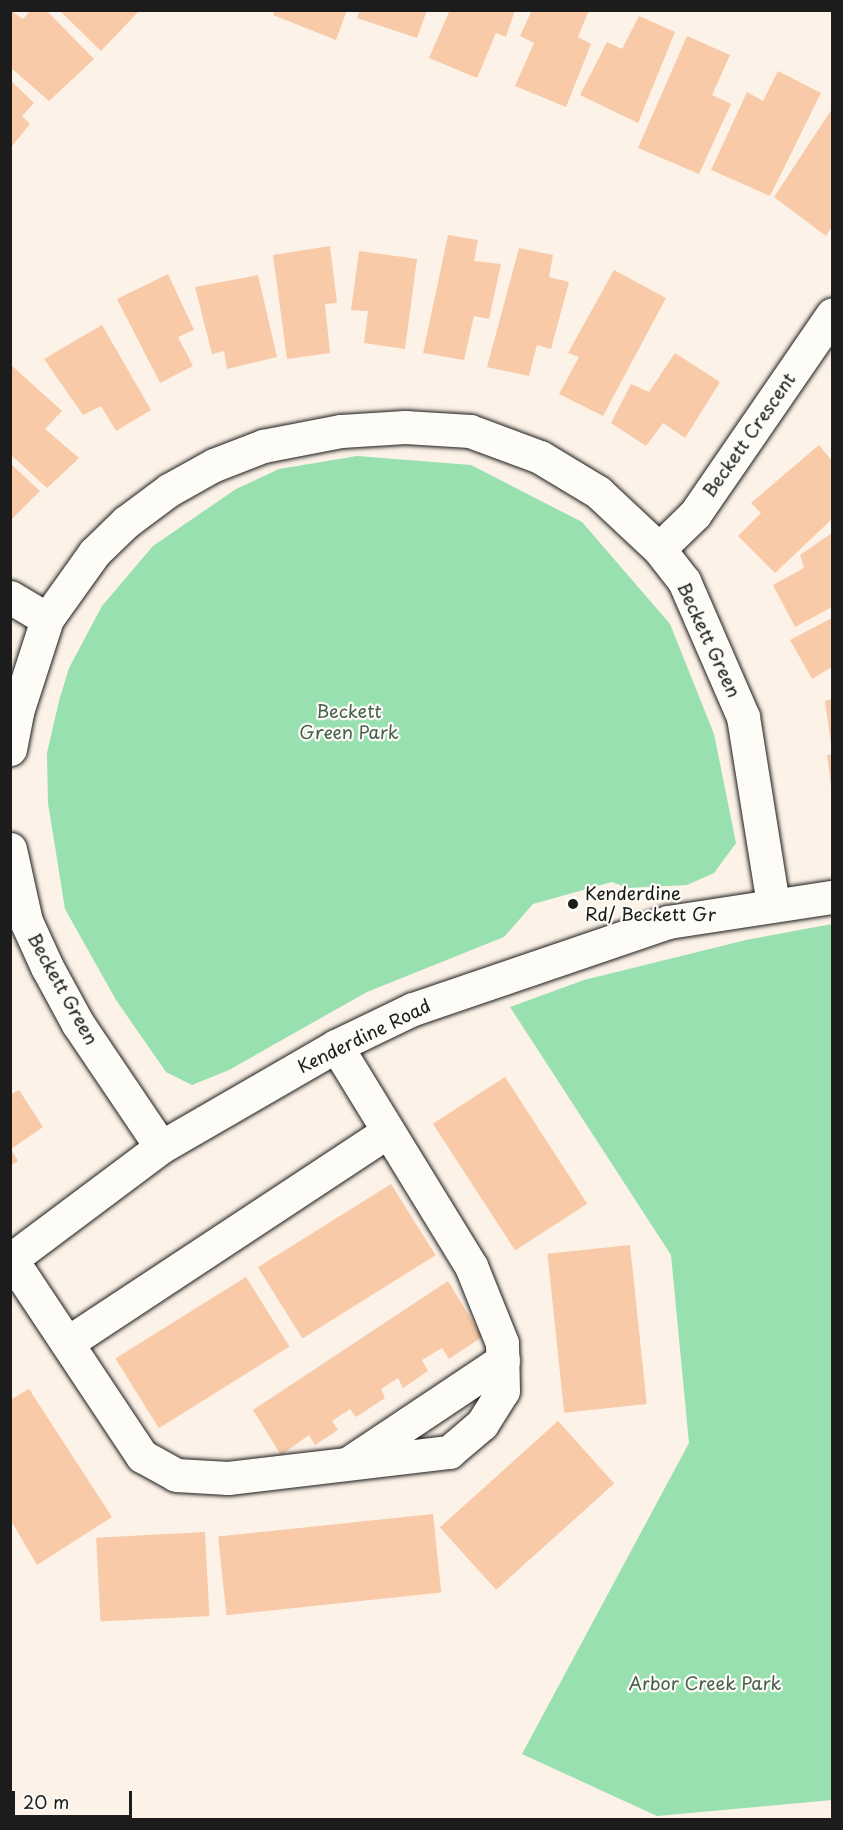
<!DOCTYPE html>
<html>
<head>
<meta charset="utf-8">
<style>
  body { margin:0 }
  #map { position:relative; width:843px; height:1830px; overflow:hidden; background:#fcf2e7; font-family:"Playpen Sans",sans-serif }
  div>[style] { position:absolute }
  .green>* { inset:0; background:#98e0af }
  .building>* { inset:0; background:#f8caa7; transform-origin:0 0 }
  .roads { filter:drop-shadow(0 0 2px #1c1c1c) drop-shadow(0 0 2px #1c1c1c) }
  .street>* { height:33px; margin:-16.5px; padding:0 16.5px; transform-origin:16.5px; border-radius:16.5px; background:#fdfcf7 }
  .secondary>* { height:33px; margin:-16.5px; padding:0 16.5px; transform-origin:16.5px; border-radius:16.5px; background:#fdfcf7 }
  .dots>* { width:16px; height:16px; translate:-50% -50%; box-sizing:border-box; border:3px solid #fdfcf7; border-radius:50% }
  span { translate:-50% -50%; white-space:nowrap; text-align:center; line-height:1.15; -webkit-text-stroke:4.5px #fdfcf7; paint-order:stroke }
  .street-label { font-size:18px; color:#1c1c1c }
  .park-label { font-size:18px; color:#47614f }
  .poi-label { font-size:18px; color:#1c1c1c }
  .left { translate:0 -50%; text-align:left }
  .frame { position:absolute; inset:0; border:12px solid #1c1c1c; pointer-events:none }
  .scale { position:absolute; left:12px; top:1791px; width:120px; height:27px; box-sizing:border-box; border:3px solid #1c1c1c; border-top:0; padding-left:8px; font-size:18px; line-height:21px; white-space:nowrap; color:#1c1c1c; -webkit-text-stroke:4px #fdfcf7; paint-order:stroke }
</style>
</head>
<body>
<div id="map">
  <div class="green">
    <div style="clip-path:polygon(357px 456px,471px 465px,582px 522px,670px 624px,714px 734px,736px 843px,714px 873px,687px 885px,627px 888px,612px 882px,533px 904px,504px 937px,367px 992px,229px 1070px,192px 1085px,166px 1072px,116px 1000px,65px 909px,48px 803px,47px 753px,59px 701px,69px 668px,102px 606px,153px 546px,236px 489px,279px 469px)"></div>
    <div style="clip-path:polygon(832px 924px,832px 1800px,657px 1816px,522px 1754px,689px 1443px,671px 1255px,510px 1007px,584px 980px,746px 940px)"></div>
  </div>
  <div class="building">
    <div style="clip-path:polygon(10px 10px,23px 19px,31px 10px,46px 10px,94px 59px,49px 101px,10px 67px)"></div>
    <div style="clip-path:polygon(59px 10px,140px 10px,101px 51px)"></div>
    <div style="clip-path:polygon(275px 10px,347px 10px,336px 40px,273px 15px)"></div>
    <div style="clip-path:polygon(360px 10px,427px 10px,417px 38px,357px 18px)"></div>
    <div style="clip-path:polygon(450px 10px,515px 10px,506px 37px,496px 33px,477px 78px,429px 58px)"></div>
    <div style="clip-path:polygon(532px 10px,589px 10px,578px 37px,591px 44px,566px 107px,515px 86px,534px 43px,520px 36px)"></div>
    <div style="clip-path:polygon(639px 16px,675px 32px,638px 123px,580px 95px,607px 42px,622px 49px)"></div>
    <div style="clip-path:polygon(687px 36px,730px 55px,712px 95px,731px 104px,699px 174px,638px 148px)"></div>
    <div style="clip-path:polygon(778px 71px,821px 93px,770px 196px,711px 170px,747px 92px,763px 101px)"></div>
    <div style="clip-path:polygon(10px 80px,34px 103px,22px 116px,30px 124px,12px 146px)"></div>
    <div style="clip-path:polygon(832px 109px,832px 227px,826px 236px,774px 197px)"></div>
    <div style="clip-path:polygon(448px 235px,478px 240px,474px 261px,501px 264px,489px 319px,474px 316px,464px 360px,423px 353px)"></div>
    <div style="clip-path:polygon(330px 246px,337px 303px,325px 304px,330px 353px,287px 359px,273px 255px)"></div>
    <div style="clip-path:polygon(519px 248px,553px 255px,549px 277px,569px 282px,551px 349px,537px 345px,529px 376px,487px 367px)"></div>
    <div style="clip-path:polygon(359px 251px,417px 259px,405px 349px,364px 343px,368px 311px,351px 310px)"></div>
    <div style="clip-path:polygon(614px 270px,666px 298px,603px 416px,559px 394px,579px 357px,568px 353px)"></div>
    <div style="clip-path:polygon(168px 274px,194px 330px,178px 337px,193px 366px,160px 383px,117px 299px)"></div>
    <div style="clip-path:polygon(258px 275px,277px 357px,227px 369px,224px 351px,212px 354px,195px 287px)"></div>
    <div style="clip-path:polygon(102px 325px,151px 410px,116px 431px,101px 406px,83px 415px,44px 359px)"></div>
    <div style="clip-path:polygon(675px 353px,720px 382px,685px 438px,663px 423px,646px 446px,611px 423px,631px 384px,649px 392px)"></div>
    <div style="clip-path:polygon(10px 364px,62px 411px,45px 429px,79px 458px,47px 488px,10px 454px)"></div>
    <div style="clip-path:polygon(819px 445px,832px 461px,832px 519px,775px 573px,738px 536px,761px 513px,751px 503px)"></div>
    <div style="clip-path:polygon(10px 463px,40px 491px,10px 521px)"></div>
    <div style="clip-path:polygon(832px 533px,832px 607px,795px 627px,773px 585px,804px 568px,800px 555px)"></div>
    <div style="clip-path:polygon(832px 618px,832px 667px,812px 679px,790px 640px)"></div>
    <div style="clip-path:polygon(832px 699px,832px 744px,831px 744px,825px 701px)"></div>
    <div style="clip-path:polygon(832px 754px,832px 785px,831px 785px,827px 755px)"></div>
    <div style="left:505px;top:1077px;width:151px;height:86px;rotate:57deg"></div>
    <div style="clip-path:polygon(19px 1090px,43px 1127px,11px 1149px,18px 1161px,10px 1166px,10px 1095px)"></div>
    <div style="left:391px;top:1184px;width:84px;height:157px;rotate:58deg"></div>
    <div style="left:630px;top:1245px;width:160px;height:83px;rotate:84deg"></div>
    <div style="left:246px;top:1277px;width:82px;height:154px;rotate:58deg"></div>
    <div style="clip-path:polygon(448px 1281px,482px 1337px,449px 1359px,442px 1348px,422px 1360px,428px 1371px,403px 1388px,398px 1378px,381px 1389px,385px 1398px,356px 1417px,350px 1409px,332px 1421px,338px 1430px,315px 1445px,309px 1435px,281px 1455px,253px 1410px)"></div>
    <div style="clip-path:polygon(29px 1389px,112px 1517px,37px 1565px,10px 1519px,10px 1400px)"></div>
    <div style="left:558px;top:1421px;width:84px;height:159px;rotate:48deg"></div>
    <div style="left:433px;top:1514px;width:79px;height:216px;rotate:84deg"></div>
    <div style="left:205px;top:1532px;width:84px;height:109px;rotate:87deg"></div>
  </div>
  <div class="roads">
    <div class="street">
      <div style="left:659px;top:549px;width:50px;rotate:-44.2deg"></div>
      <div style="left:695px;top:514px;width:242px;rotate:-55.5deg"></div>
      <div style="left:10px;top:597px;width:43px;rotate:30.7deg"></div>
      <div style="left:10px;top:749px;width:38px;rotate:-79deg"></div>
      <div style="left:17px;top:712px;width:98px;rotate:-72.1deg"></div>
      <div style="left:47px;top:619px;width:81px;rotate:-54.5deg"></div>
      <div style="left:94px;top:553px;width:45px;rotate:-44.1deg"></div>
      <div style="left:126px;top:522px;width:54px;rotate:-36.7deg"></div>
      <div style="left:169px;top:490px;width:51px;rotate:-29.1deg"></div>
      <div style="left:214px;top:465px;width:53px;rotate:-21.2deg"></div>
      <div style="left:263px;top:446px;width:79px;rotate:-10.9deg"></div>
      <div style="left:341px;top:431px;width:64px;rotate:-3.6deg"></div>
      <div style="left:405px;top:427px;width:65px;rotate:3.5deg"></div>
      <div style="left:470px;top:431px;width:75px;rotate:20.4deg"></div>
      <div style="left:540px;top:457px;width:68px;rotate:31.1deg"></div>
      <div style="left:598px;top:492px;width:83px;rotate:43.1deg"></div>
      <div style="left:659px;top:549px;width:41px;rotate:52deg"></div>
      <div style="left:684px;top:581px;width:148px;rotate:66.5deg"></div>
      <div style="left:743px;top:717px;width:189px;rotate:80.9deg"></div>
      <div style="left:10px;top:849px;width:74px;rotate:77.5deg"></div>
      <div style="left:26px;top:921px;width:51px;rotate:65.5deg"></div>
      <div style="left:47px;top:967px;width:65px;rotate:61.5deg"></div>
      <div style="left:78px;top:1024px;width:148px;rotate:56deg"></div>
      <div style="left:11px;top:1259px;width:237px;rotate:56.4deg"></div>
      <div style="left:142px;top:1456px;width:39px;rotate:29deg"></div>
      <div style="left:176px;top:1475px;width:52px;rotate:3.3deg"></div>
      <div style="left:228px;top:1478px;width:223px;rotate:-6.7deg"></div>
      <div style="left:449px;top:1452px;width:43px;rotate:-40.3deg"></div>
      <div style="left:482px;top:1424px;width:39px;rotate:-58deg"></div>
      <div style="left:503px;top:1391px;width:48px;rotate:-91.2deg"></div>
      <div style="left:502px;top:1343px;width:83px;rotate:-111.9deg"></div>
      <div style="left:471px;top:1266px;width:258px;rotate:-121.5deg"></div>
      <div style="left:67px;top:1343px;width:382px;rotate:-33.4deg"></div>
      <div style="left:350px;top:1462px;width:184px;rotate:-33.7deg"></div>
    </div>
    <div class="secondary">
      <div style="left:10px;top:1260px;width:189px;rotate:-36.8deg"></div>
      <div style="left:161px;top:1147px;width:202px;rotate:-30deg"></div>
      <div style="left:336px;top:1046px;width:85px;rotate:-25.7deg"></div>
      <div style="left:413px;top:1009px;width:269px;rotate:-18.8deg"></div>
      <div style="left:668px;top:922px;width:166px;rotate:-8.7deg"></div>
    </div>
  </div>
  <div class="dots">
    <div style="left:573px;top:904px;background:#1c1c1c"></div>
  </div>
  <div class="street-label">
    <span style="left:749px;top:435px;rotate:-55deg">Beckett Crescent</span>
    <span style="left:709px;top:640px;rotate:65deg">Beckett Green</span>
    <span style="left:63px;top:989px;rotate:61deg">Beckett Green</span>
    <span style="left:364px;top:1036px;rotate:-26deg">Kenderdine Road</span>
  </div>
  <div class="park-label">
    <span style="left:349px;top:722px">Beckett<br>Green Park</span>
    <span style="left:705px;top:1683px">Arbor Creek Park</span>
  </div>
  <div class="poi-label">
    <span class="left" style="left:585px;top:904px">Kenderdine<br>Rd/ Beckett Gr</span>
  </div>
  <div class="frame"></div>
  <div class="scale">20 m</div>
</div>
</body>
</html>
